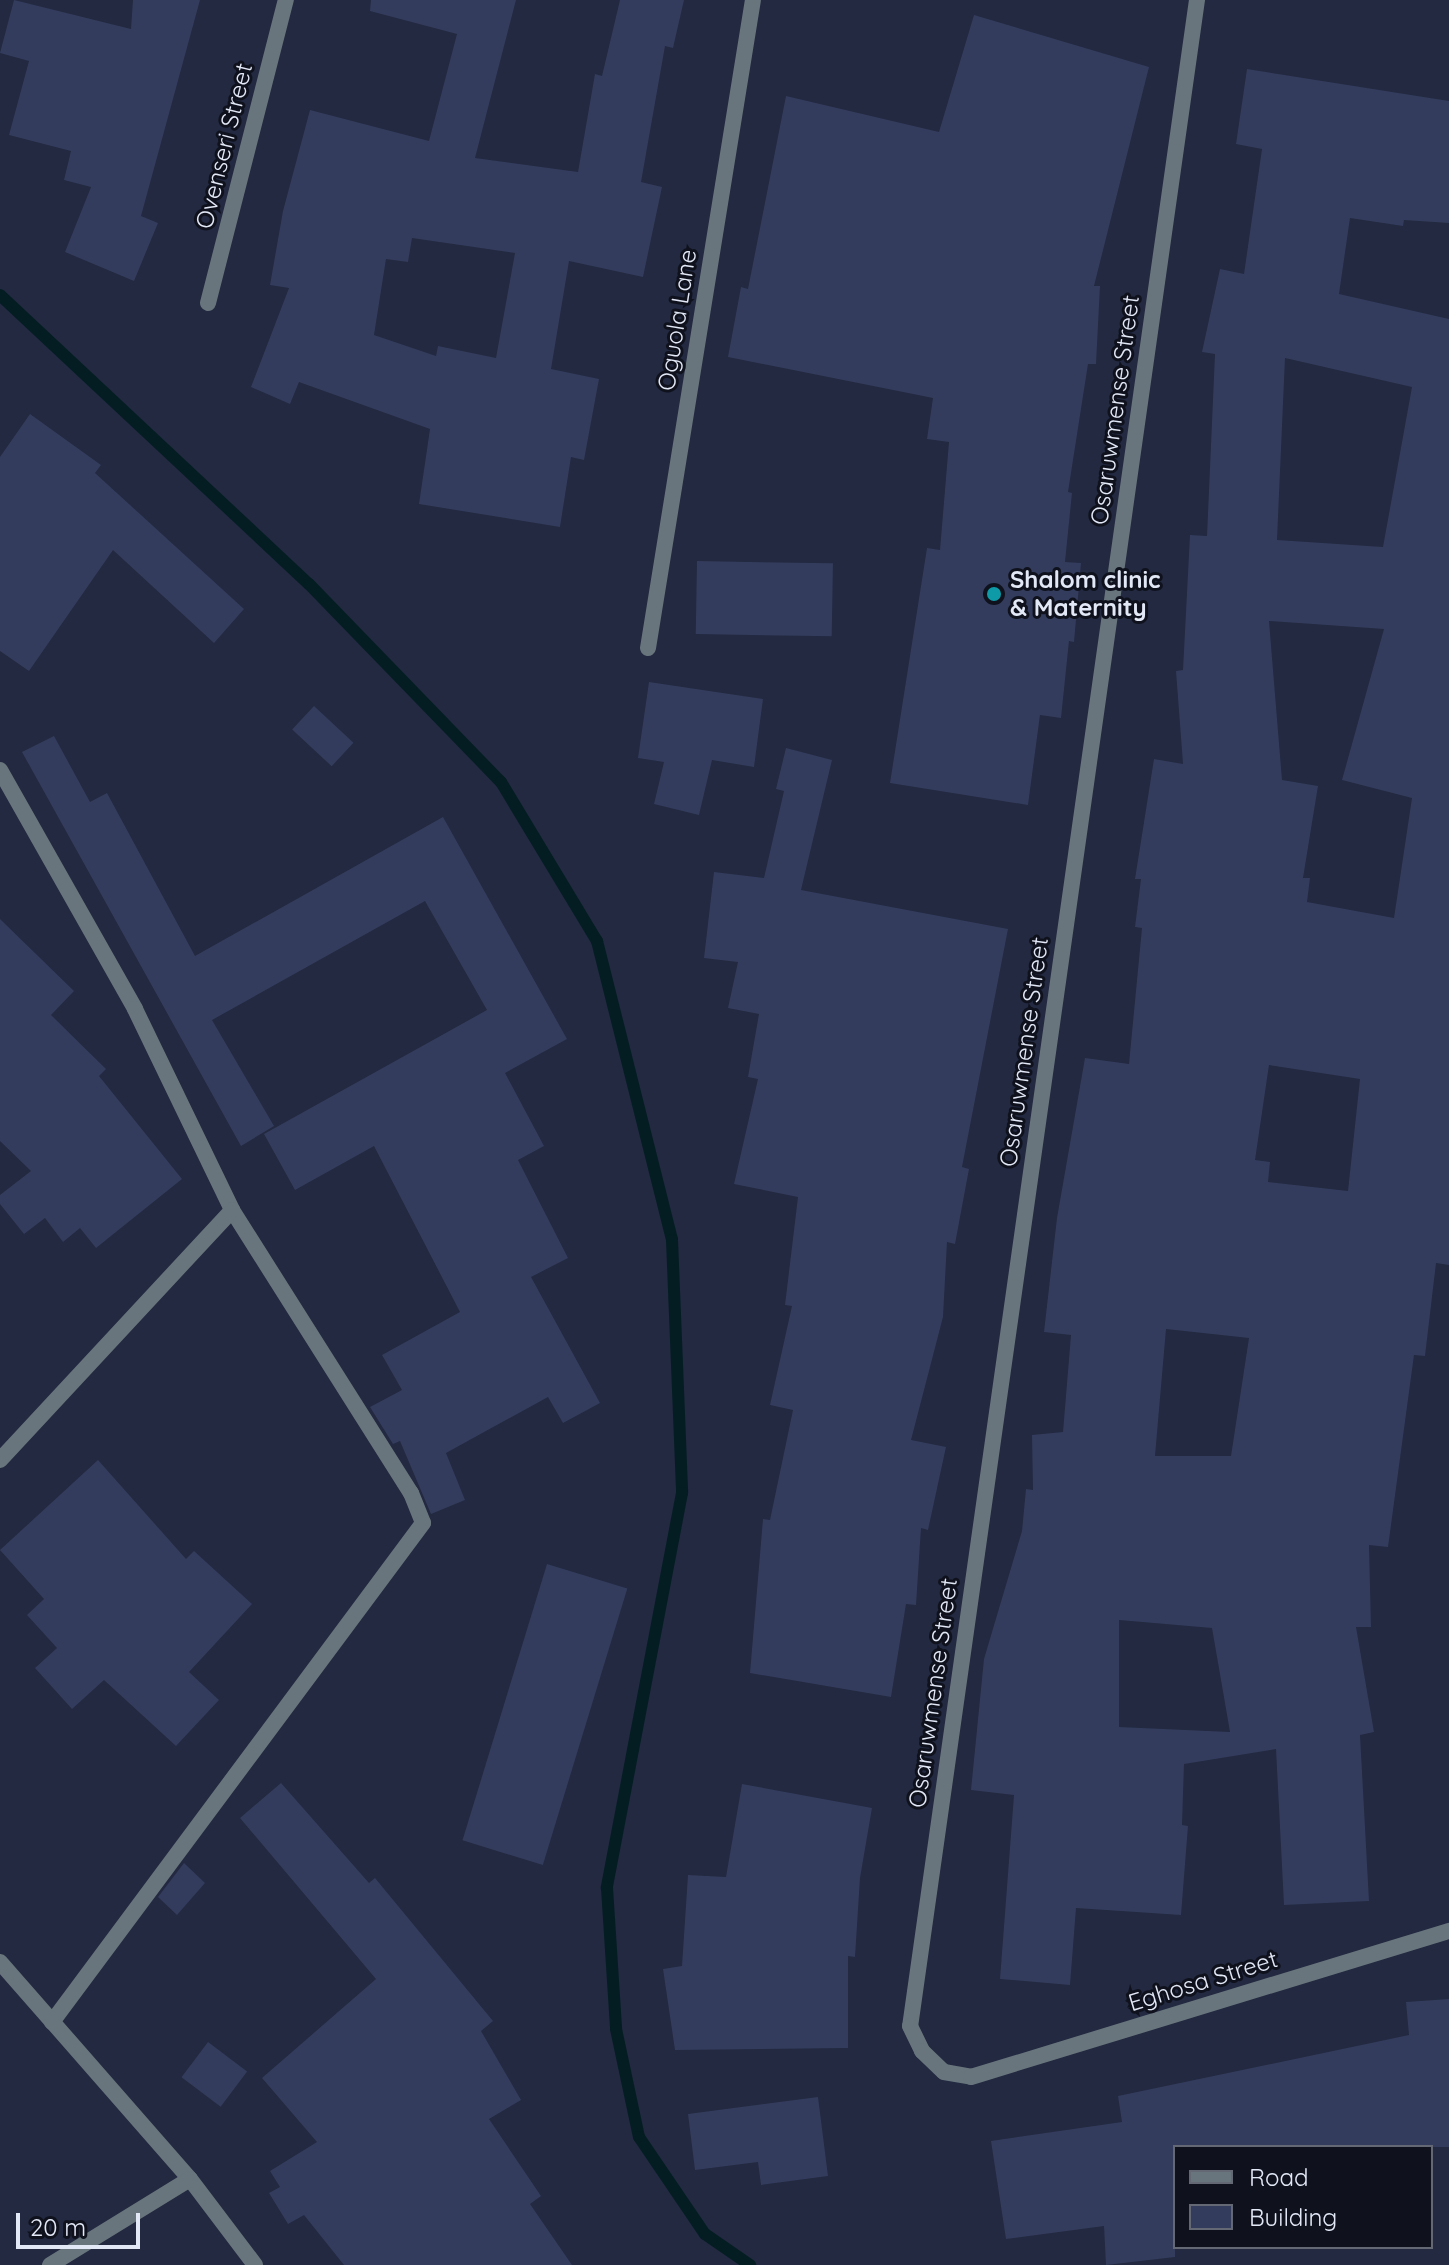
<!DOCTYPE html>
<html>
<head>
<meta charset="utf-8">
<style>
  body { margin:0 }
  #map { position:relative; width:1449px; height:2265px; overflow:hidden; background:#222940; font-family:Quicksand,sans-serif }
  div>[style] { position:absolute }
  .stream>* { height:12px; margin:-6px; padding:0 6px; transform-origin:6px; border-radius:6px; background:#041d23 }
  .building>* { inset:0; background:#333c5c; transform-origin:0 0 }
  .minor>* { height:16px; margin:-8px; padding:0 8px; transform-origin:8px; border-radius:8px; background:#68757d }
  .dots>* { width:22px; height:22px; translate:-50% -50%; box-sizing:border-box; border:4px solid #0f121d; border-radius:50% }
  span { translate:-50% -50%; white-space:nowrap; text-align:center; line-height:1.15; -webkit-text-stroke:6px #0f121d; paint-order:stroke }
  .street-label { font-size:24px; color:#e3e8f7 }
  .poi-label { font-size:24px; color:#e3e8f7; font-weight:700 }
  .left { translate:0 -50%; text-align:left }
  .legend { position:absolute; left:1173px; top:2145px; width:260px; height:104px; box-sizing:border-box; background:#0f121d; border:2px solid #646874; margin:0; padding:10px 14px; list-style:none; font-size:24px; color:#e3e8f7 }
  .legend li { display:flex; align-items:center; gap:16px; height:40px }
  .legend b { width:40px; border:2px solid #646874 }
  .scale { position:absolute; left:16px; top:2213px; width:124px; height:36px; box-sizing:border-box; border:4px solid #e3e8f7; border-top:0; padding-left:10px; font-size:24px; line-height:28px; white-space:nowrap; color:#e3e8f7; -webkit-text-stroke:6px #0f121d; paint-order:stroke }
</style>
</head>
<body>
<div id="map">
  <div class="stream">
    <div style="left:0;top:295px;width:423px;rotate:43.1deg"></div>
    <div style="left:309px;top:584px;width:276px;rotate:45.9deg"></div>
    <div style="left:501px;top:782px;width:186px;rotate:58.9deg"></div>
    <div style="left:597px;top:941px;width:308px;rotate:75.9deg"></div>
    <div style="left:672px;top:1240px;width:253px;rotate:87.7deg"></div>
    <div style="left:682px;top:1493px;width:402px;rotate:100.8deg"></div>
    <div style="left:607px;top:1888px;width:141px;rotate:86.3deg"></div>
    <div style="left:616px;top:2029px;width:110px;rotate:78deg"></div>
    <div style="left:639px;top:2137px;width:117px;rotate:55.8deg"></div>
    <div style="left:705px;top:2234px;width:55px;rotate:34.6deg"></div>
  </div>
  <div class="building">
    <div style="clip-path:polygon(14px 0,131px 29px,133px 0,200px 0,141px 216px,158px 223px,134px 281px,65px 252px,91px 187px,64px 180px,71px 151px,9px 135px,29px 61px,0 53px)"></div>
    <div style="clip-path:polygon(evenodd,371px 0,516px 0,475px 158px,578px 172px,595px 74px,602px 76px,620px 0,684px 0,673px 48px,665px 46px,641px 182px,662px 187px,643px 277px,569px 261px,551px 369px,599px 379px,584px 460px,571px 457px,560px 527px,419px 504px,430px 429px,299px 382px,290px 404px,251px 387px,289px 288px,270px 285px,283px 211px,310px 110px,429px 141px,457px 34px,370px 11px,371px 0,412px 238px,515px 253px,496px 358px,438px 346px,436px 356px,374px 335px,386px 259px,408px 262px,412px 238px)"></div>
    <div style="clip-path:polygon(974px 15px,1149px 67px,1094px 286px,1100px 286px,1096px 364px,1088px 364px,1068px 492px,1072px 493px,1065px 562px,1081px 563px,1074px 642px,1069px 641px,1061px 718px,1040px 715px,1028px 805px,890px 783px,927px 548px,940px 550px,949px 442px,927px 439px,933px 398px,728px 357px,741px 287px,748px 289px,786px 96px,939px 132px)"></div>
    <div style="clip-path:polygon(evenodd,1247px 69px,1449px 101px,1449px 223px,1404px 220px,1403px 226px,1350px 218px,1339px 294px,1449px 319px,1449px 1265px,1436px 1263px,1425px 1356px,1414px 1355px,1388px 1547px,1369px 1545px,1371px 1627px,1356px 1627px,1374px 1732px,1360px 1735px,1369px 1901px,1284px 1905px,1276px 1749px,1184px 1764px,1182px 1825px,1188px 1826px,1181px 1915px,1076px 1908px,1070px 1985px,1000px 1979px,1014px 1795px,971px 1790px,984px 1659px,1022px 1531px,1026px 1489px,1033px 1490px,1032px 1435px,1063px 1432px,1071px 1335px,1044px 1332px,1057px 1218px,1085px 1058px,1129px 1064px,1142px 928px,1135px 927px,1141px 879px,1135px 879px,1154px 759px,1183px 764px,1176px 671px,1183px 670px,1190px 535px,1207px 536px,1215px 354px,1202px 352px,1220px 269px,1244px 274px,1262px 149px,1236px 144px,1247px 69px,1285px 358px,1412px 387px,1383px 547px,1277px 540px,1285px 358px,1247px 69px,1269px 621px,1384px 629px,1342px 780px,1412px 798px,1394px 918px,1307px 902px,1310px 878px,1303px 878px,1318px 786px,1282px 780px,1269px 621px,1247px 69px,1269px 1065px,1360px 1079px,1348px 1191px,1268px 1182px,1270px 1162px,1255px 1160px,1269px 1065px,1247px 69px,1166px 1329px,1249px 1338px,1231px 1456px,1155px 1456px,1166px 1329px,1247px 69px,1119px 1620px,1212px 1628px,1230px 1732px,1119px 1727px,1119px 1620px)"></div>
    <div style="clip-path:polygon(30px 414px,101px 465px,95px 473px,244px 609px,214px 643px,113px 550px,29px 671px,0 651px,0 457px)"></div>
    <div style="left:697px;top:561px;width:136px;height:73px;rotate:1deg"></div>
    <div style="clip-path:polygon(649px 682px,763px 699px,754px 767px,712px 760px,699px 815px,654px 804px,664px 762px,638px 758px)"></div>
    <div style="left:314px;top:706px;width:54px;height:32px;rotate:43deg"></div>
    <div style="clip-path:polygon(54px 736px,90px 802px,107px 793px,195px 956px,443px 817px,567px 1039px,505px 1073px,544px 1146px,518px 1160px,568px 1258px,531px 1277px,600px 1403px,563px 1423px,548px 1397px,446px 1453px,465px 1500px,431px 1514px,400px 1441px,393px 1444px,370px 1407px,402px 1390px,382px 1355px,460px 1312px,374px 1146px,295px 1190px,264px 1134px,487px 1010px,425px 901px,212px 1020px,274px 1126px,241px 1146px,22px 752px)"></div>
    <div style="clip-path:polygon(786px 748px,832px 760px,801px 890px,1008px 929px,962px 1167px,969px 1169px,955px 1244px,947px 1242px,943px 1317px,911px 1440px,946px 1447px,928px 1530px,921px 1528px,916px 1605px,906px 1604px,891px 1697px,750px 1673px,763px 1519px,770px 1520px,793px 1410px,770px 1405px,792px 1306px,785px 1305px,798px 1197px,734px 1184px,758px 1079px,748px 1077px,759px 1014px,728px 1008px,738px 962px,704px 958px,714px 872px,764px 878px,784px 791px,776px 789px)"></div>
    <div style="clip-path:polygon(0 919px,74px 991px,51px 1015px,106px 1069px,99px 1076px,182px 1179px,96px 1248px,80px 1228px,63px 1242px,45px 1218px,24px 1234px,0 1204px,0 1195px,31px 1171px,0 1141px)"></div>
    <div style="clip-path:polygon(98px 1460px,186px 1559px,194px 1551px,252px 1604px,189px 1672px,219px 1700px,176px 1746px,104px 1680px,72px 1709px,35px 1668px,57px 1648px,27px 1615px,44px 1599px,0 1550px)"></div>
    <div style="left:547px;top:1564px;width:84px;height:289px;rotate:17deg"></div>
    <div style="clip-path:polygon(281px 1783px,369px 1883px,375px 1878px,493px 2021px,481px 2031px,521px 2100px,489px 2119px,541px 2196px,530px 2204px,572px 2265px,344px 2265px,304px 2215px,288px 2224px,269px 2193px,280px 2187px,270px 2171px,317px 2142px,262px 2078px,376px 1979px,240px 1818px)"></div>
    <div style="clip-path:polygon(742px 1784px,872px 1808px,860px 1878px,855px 1957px,848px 1956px,848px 2048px,675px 2050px,663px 1969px,682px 1966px,688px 1875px,726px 1877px)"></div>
    <div style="clip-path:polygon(184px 1863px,205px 1883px,177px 1915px,158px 1897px)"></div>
    <div style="clip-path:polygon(1449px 1999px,1449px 2147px,1175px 2147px,1175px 2257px,1106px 2265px,1104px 2226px,1006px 2239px,991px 2141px,1122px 2122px,1118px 2096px,1409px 2035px,1406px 2002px)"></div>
    <div style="left:208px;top:2042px;width:49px;height:44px;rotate:37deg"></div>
    <div style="clip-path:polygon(818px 2097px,828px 2176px,761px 2185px,758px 2162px,695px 2170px,688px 2114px)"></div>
  </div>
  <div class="minor">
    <div style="left:1197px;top:0;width:2046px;rotate:98.06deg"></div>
    <div style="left:910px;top:2026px;width:28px;rotate:64deg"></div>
    <div style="left:922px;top:2051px;width:30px;rotate:44deg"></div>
    <div style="left:944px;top:2072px;width:27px;rotate:10deg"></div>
    <div style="left:971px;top:2077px;width:500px;rotate:-17deg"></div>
    <div style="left:208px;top:303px;width:313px;rotate:-75.6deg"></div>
    <div style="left:648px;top:648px;width:656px;rotate:-80.8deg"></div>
    <div style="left:0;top:770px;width:274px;rotate:60.5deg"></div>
    <div style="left:135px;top:1009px;width:223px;rotate:64.2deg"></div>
    <div style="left:232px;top:1210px;width:335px;rotate:57.7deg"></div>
    <div style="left:411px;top:1493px;width:32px;rotate:68deg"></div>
    <div style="left:423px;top:1523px;width:622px;rotate:126.63deg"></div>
    <div style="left:0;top:1460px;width:341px;rotate:-47.1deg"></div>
    <div style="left:0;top:1962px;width:288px;rotate:48.8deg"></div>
    <div style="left:190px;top:2179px;width:108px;rotate:52.9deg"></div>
    <div style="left:50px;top:2265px;width:164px;rotate:-31.6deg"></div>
  </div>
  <div class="dots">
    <div style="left:994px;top:594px;background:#0f9aa8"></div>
  </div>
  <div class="street-label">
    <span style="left:224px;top:146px;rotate:-76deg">Ovenseri Street</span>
    <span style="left:677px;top:320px;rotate:-81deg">Oguola Lane</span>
    <span style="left:1115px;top:410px;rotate:-82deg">Osaruwmense Street</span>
    <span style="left:1024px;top:1052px;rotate:-82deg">Osaruwmense Street</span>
    <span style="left:933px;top:1693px;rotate:-82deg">Osaruwmense Street</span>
    <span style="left:1203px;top:1981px;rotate:-17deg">Eghosa Street</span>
  </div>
  <div class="poi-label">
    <span class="left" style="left:1010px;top:594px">Shalom clinic<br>&amp; Maternity</span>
  </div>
  <ul class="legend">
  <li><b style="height:10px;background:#68757d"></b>Road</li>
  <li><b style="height:22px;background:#333c5c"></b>Building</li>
  </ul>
  <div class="scale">20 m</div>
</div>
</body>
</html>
